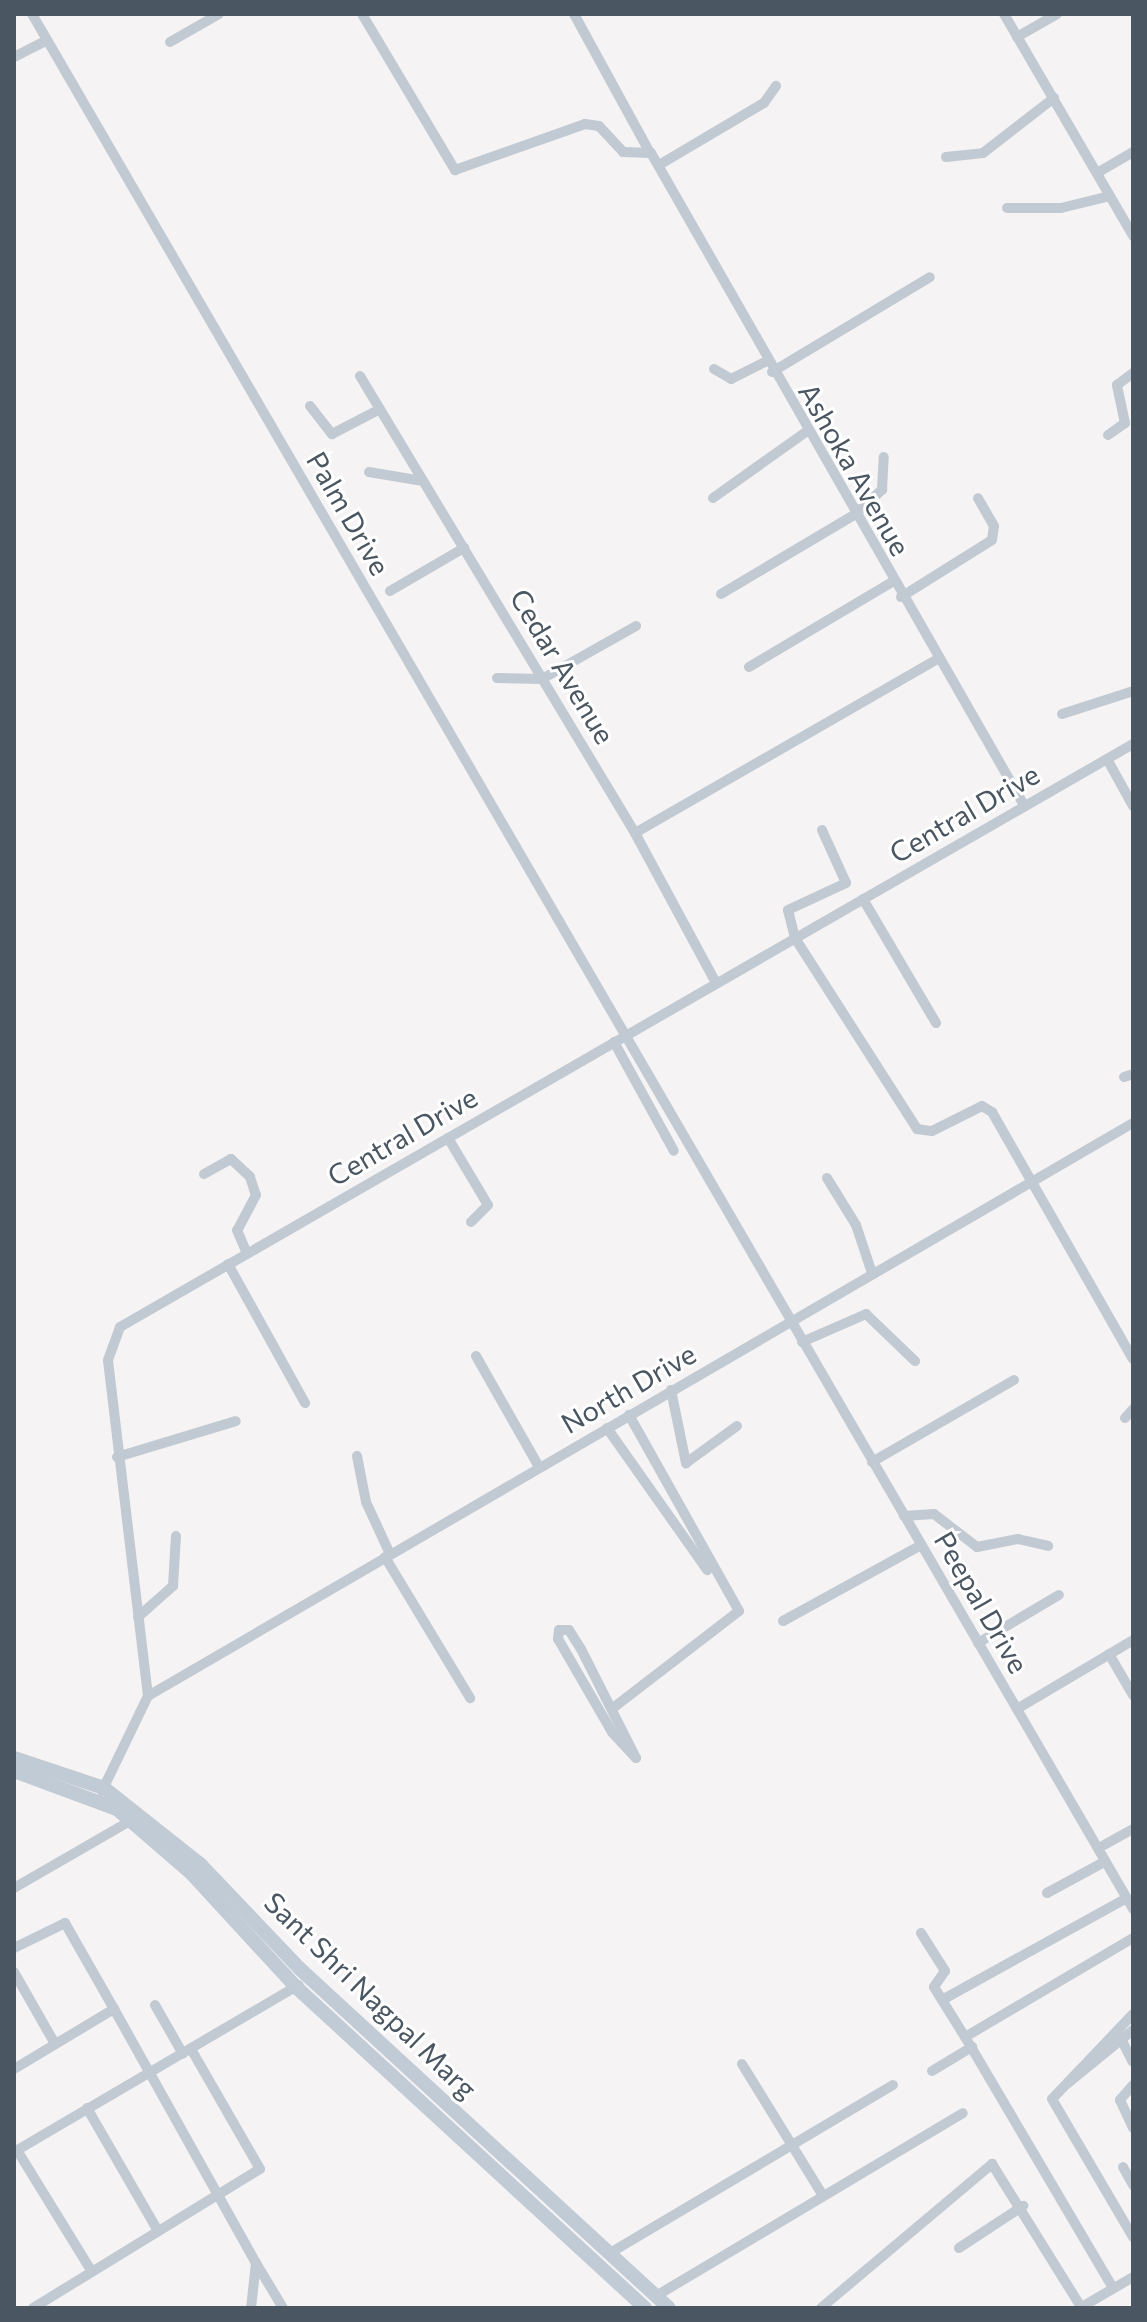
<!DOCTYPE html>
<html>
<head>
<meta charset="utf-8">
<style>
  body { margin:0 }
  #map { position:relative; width:1147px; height:2322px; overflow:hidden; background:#f5f3f3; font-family:Commissioner,sans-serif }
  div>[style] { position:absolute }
  .minor>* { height:10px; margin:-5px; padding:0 5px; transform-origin:5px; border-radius:5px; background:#c1cad2 }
  .secondary>* { height:14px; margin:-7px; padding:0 7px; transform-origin:7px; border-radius:7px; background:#c1cbd6 }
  span { translate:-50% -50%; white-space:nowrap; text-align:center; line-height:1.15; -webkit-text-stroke:6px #fff; paint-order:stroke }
  .street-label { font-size:28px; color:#4a5661 }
  .frame { position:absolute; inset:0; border:16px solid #4a5661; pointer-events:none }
</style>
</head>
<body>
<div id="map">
  <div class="minor">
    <div style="left:32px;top:14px;width:2192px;rotate:59.84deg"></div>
    <div style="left:362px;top:14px;width:182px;rotate:59.2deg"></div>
    <div style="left:455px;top:170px;width:138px;rotate:-19.5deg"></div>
    <div style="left:585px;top:124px;width:14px;rotate:8deg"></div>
    <div style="left:599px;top:126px;width:35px;rotate:47deg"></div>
    <div style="left:623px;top:152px;width:28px;rotate:2deg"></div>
    <div style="left:651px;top:153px;width:751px;rotate:60.23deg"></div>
    <div style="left:574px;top:14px;width:156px;rotate:61.3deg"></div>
    <div style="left:1004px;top:14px;width:257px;rotate:59.8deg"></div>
    <div style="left:1017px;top:37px;width:46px;rotate:-29.9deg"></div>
    <div style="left:170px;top:42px;width:56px;rotate:-29.7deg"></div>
    <div style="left:14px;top:57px;width:37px;rotate:-27deg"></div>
    <div style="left:946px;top:157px;width:37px;rotate:-6deg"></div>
    <div style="left:983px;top:153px;width:90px;rotate:-37.8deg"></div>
    <div style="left:659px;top:165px;width:122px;rotate:-30.6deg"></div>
    <div style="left:764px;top:103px;width:21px;rotate:-55deg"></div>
    <div style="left:1097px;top:173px;width:42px;rotate:-30.3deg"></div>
    <div style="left:1007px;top:208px;width:54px"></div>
    <div style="left:1061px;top:208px;width:50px;rotate:-13.8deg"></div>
    <div style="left:714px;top:369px;width:20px;rotate:30deg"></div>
    <div style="left:731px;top:379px;width:40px;rotate:-26.6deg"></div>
    <div style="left:772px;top:372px;width:184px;rotate:-31deg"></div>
    <div style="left:360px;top:376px;width:533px;rotate:58.96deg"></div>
    <div style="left:635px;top:833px;width:170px;rotate:61.6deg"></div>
    <div style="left:310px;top:406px;width:36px;rotate:52deg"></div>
    <div style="left:332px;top:434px;width:54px;rotate:-27.5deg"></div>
    <div style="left:1108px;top:435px;width:21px;rotate:-35deg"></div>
    <div style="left:1125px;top:423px;width:39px;rotate:-102deg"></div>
    <div style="left:1117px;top:385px;width:20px;rotate:-37deg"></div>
    <div style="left:369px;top:472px;width:55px;rotate:9.5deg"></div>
    <div style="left:713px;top:498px;width:114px;rotate:-35.4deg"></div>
    <div style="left:390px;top:591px;width:86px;rotate:-30.2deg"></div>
    <div style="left:721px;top:594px;width:155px;rotate:-30.7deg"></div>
    <div style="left:854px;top:515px;width:38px;rotate:-42deg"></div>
    <div style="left:882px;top:490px;width:33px;rotate:-87deg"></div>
    <div style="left:901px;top:597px;width:107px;rotate:-32.1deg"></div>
    <div style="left:992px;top:540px;width:14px;rotate:-82deg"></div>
    <div style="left:994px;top:526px;width:32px;rotate:-120deg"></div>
    <div style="left:749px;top:667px;width:166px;rotate:-30.7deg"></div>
    <div style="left:497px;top:678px;width:45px;rotate:1.3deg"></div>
    <div style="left:542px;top:679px;width:108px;rotate:-29.4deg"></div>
    <div style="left:1062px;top:714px;width:75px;rotate:-17.9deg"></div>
    <div style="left:1107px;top:759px;width:54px;rotate:61deg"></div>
    <div style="left:822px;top:830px;width:58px;rotate:65.6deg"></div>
    <div style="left:846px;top:883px;width:64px;rotate:155deg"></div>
    <div style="left:788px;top:910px;width:29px;rotate:76deg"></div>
    <div style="left:795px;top:938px;width:227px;rotate:57.4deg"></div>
    <div style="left:917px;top:1129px;width:15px;rotate:8deg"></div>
    <div style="left:932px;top:1131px;width:56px;rotate:-26.6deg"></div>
    <div style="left:982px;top:1106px;width:12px;rotate:31deg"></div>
    <div style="left:992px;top:1112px;width:284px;rotate:60.3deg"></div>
    <div style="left:635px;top:833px;width:349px;rotate:-29.9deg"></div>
    <div style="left:863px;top:899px;width:144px;rotate:59.5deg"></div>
    <div style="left:614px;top:1042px;width:124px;rotate:61.2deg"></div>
    <div style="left:1124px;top:1077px;width:9px;rotate:-18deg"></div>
    <div style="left:448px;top:1138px;width:78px;rotate:59.2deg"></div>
    <div style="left:488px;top:1205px;width:24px;rotate:135deg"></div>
    <div style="left:204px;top:1174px;width:31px;rotate:-29deg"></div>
    <div style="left:231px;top:1159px;width:26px;rotate:43deg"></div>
    <div style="left:250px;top:1177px;width:19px;rotate:72deg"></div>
    <div style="left:256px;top:1195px;width:40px;rotate:118deg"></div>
    <div style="left:237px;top:1230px;width:25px;rotate:67deg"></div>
    <div style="left:827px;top:1178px;width:55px;rotate:58.3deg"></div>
    <div style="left:856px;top:1225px;width:51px;rotate:71.6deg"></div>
    <div style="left:228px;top:1264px;width:159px;rotate:61deg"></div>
    <div style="left:802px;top:1342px;width:70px;rotate:-23.6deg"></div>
    <div style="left:866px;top:1314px;width:68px;rotate:43.8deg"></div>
    <div style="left:476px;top:1356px;width:128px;rotate:60.4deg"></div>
    <div style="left:671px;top:1390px;width:75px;rotate:78.4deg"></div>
    <div style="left:686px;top:1463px;width:63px;rotate:-36deg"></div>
    <div style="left:1125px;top:1418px;width:12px;rotate:-48deg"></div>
    <div style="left:607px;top:1428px;width:174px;rotate:54.8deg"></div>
    <div style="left:357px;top:1456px;width:47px;rotate:78.9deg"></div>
    <div style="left:366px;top:1502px;width:57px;rotate:65.2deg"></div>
    <div style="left:117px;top:1457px;width:124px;rotate:-16.8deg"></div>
    <div style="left:872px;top:1462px;width:164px;rotate:-30deg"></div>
    <div style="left:904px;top:1516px;width:30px;rotate:-4deg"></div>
    <div style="left:934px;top:1514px;width:54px;rotate:37.5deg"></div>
    <div style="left:977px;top:1547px;width:42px;rotate:-11deg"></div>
    <div style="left:1018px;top:1539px;width:31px;rotate:13deg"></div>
    <div style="left:385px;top:1557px;width:165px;rotate:58.9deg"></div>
    <div style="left:138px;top:1617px;width:47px;rotate:-41.5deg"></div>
    <div style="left:173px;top:1586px;width:50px;rotate:-86.6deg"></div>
    <div style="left:783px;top:1621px;width:158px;rotate:-28.8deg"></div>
    <div style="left:559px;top:1630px;width:10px"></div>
    <div style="left:569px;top:1630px;width:22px;rotate:58deg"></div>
    <div style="left:581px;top:1649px;width:122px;rotate:63.2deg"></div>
    <div style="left:636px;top:1758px;width:35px;rotate:-133deg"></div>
    <div style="left:612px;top:1732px;width:108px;rotate:-120.1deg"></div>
    <div style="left:558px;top:1639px;width:9px;rotate:-84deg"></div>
    <div style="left:978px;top:1643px;width:94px;rotate:-30.7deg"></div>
    <div style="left:1109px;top:1654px;width:48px;rotate:59.7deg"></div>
    <div style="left:148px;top:1696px;width:1140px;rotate:-30.19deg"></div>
    <div style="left:613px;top:1708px;width:159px;rotate:-37.6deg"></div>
    <div style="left:739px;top:1611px;width:225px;rotate:-119.3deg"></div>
    <div style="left:1017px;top:1709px;width:135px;rotate:-30.7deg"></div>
    <div style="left:102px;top:1791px;width:106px;rotate:-64.2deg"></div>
    <div style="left:148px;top:1696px;width:338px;rotate:-96.8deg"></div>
    <div style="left:108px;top:1360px;width:35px;rotate:-70deg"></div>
    <div style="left:120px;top:1327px;width:1169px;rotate:-29.92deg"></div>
    <div style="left:1104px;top:1845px;width:33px;rotate:-29deg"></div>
    <div style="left:14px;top:1888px;width:134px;rotate:-30deg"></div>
    <div style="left:1047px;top:1893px;width:65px;rotate:-28.5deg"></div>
    <div style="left:921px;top:1933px;width:45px;rotate:57.7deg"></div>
    <div style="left:945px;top:1971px;width:19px;rotate:125deg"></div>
    <div style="left:934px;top:1987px;width:59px;rotate:58.2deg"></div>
    <div style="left:14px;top:1948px;width:57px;rotate:-26.1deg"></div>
    <div style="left:65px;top:1923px;width:99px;rotate:60.3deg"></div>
    <div style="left:14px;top:1972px;width:83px;rotate:60.3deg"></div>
    <div style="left:942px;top:2000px;width:211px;rotate:-28.9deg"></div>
    <div style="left:155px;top:2005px;width:56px;rotate:60.3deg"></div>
    <div style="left:1133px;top:2014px;width:117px;rotate:133.6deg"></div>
    <div style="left:1052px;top:2099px;width:160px;rotate:59.6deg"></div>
    <div style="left:1119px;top:2035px;width:30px;rotate:63deg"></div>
    <div style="left:742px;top:2064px;width:153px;rotate:58.4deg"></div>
    <div style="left:14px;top:2069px;width:117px;rotate:-31deg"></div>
    <div style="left:114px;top:2009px;width:291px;rotate:60.8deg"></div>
    <div style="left:256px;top:2263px;width:45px;rotate:96.3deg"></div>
    <div style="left:932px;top:2071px;width:47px;rotate:-31deg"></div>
    <div style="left:1067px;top:2084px;width:85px;rotate:-39.3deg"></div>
    <div style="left:1133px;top:2085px;width:20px;rotate:131deg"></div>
    <div style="left:1120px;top:2100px;width:31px;rotate:65deg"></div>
    <div style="left:87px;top:2108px;width:142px;rotate:60deg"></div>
    <div style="left:17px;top:2150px;width:143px;rotate:58.4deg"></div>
    <div style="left:14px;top:2152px;width:330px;rotate:-30.4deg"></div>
    <div style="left:1123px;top:2167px;width:21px;rotate:61deg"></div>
    <div style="left:959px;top:2248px;width:77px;rotate:-33.3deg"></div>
    <div style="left:610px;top:2253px;width:329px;rotate:-30.7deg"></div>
    <div style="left:256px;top:2263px;width:52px;rotate:59deg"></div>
    <div style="left:1113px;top:2288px;width:291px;rotate:-120.5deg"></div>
    <div style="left:965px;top:2037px;width:195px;rotate:-30.5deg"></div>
    <div style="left:656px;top:2296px;width:357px;rotate:-30.8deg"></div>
    <div style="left:33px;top:2308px;width:266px;rotate:-31.5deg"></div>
    <div style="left:260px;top:2169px;width:138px;rotate:-119.9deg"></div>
    <div style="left:821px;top:2308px;width:224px;rotate:-40.1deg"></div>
    <div style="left:992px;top:2164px;width:168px;rotate:58.1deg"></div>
    <div style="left:1080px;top:2308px;width:61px;rotate:-30.3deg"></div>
  </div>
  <div class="secondary">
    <div style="left:14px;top:1758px;width:95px;rotate:18.4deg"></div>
    <div style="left:104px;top:1788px;width:124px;rotate:38.4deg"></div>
    <div style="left:201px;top:1865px;width:142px;rotate:46.4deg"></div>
    <div style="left:299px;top:1968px;width:502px;rotate:42.58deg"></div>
    <div style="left:14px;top:1771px;width:110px;rotate:20.3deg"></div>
    <div style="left:117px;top:1809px;width:99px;rotate:40.9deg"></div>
    <div style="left:192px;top:1874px;width:154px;rotate:47.4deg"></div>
    <div style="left:296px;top:1987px;width:474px;rotate:42.6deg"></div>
  </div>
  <div class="street-label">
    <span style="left:855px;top:469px;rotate:60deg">Ashoka Avenue</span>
    <span style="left:349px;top:513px;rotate:60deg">Palm Drive</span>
    <span style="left:563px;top:666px;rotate:59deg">Cedar Avenue</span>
    <span style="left:964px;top:813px;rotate:-30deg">Central Drive</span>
    <span style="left:402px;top:1136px;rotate:-30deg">Central Drive</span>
    <span style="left:628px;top:1388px;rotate:-30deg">North Drive</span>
    <span style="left:982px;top:1602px;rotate:60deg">Peepal Drive</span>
    <span style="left:371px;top:1995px;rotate:44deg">Sant Shri Nagpal Marg</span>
  </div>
  <div class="frame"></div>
</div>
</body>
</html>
